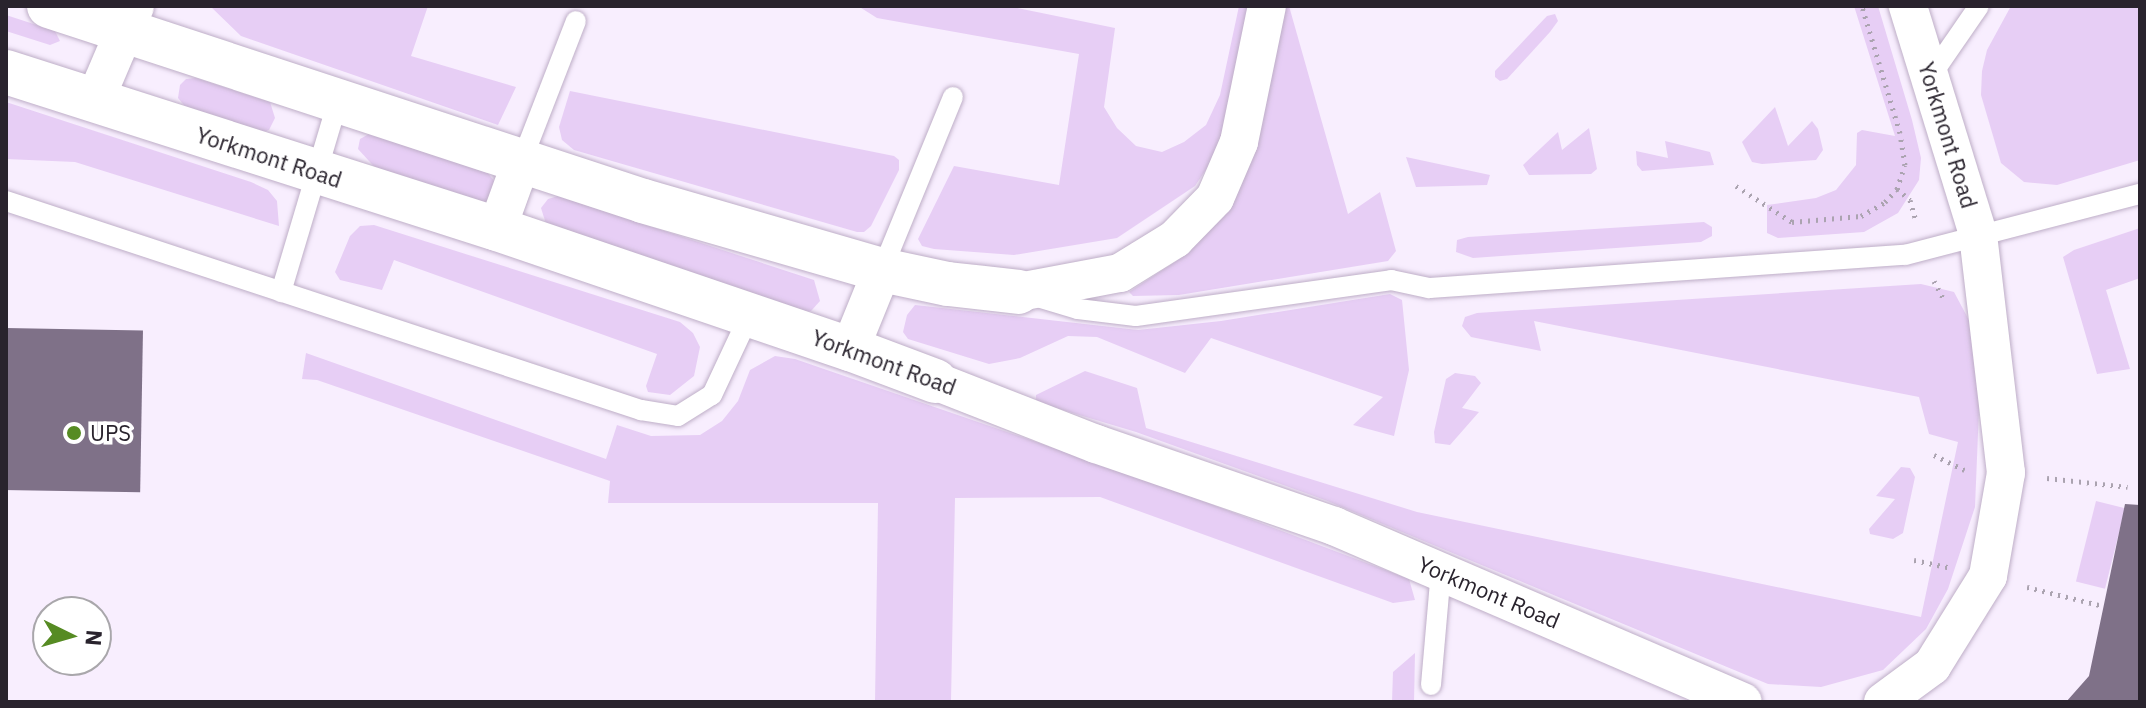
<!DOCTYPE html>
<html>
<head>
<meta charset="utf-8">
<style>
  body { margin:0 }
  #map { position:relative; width:2146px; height:708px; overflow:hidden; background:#f8eefe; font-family:"IBM Plex Sans",sans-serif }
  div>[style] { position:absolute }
  .green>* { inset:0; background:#e7cef5; transform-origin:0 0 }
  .building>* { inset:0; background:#7f7188; transform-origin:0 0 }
  .path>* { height:5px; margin-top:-2.5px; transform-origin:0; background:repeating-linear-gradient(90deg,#aba3b0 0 2px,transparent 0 8px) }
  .roads { filter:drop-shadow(0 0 2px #beaec7) drop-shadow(0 0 2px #beaec7) }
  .lane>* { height:20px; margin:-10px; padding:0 10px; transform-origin:10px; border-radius:10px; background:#fff }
  .street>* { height:38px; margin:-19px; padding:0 19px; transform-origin:19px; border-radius:19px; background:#fff }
  .secondary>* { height:44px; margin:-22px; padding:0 22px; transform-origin:22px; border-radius:22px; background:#fff }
  .dots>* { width:22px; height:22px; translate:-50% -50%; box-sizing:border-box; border:4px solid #fff; border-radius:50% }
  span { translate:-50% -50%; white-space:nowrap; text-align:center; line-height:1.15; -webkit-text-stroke:7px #fff; paint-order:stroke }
  .street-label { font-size:22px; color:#29232d }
  .poi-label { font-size:22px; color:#29232d }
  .left { translate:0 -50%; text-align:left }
  .frame { position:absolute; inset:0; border:8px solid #29232d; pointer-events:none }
  .north { position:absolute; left:32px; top:596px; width:80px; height:80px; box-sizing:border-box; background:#fff; border:2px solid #a9a7ab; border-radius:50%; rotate:95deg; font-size:22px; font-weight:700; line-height:32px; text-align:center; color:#29232d }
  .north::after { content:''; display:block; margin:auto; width:28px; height:36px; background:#568b23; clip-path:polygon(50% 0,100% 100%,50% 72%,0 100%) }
</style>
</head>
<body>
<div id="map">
  <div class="green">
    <div style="clip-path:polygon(210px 6px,428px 6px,411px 56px,516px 87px,498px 125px,241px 36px)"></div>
    <div style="clip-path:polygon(858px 6px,1007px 6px,1115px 28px,1104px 107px,1117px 128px,1136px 146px,1162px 152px,1184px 142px,1206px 125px,1220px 95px,1239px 6px,1253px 6px,1223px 144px,1195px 186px,1117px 238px,1014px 255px,934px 249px,922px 246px,918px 239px,954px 166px,1059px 185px,1079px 54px,877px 18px)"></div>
    <div style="clip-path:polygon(1278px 6px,1289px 6px,1348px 214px,1380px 192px,1396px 251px,1388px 261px,1179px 295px,1133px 296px,1129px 292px,1187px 254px,1217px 221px)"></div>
    <div style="clip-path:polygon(1854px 6px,1878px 6px,1912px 120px,1921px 158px,1919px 180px,1898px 213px,1864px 232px,1778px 238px,1767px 233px,1767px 205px,1816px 198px,1836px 190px,1856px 165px,1857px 133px,1862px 130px,1895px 136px)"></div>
    <div style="clip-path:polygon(2011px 6px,2140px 6px,2140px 160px,2057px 185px,2024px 182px,2001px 163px,1981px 95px,1982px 71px,1987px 50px)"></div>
    <div style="clip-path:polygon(1555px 14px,1558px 21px,1550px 32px,1507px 79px,1500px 81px,1495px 77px,1495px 71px,1547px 16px)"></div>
    <div style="clip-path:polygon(6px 15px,55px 31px,60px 41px,50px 45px,6px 31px)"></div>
    <div style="clip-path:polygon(196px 78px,270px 102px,275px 118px,269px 130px,259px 134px,188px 110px,178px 98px,180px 85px,186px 79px)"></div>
    <div style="clip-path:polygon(570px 91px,894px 156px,899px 160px,899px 170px,871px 226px,864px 232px,857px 232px,574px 150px,562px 140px,559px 127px)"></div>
    <div style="clip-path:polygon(6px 102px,251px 182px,268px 190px,277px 201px,279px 226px,75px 162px,6px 159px)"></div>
    <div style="clip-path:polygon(1775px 107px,1788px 146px,1812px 121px,1818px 129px,1823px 150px,1816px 160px,1762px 164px,1752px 162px,1742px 142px)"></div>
    <div style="clip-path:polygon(1589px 128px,1597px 169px,1591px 174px,1529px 175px,1523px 165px,1558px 132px,1562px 150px)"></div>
    <div style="clip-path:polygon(369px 134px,488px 173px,494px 181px,495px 193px,485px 202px,380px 173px,358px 149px,360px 139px)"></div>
    <div style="clip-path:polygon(1665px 141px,1710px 152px,1714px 165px,1642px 171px,1637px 165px,1636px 151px,1668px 158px)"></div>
    <div style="clip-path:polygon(1406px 157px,1490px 175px,1487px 185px,1416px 187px)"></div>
    <div style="clip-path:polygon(558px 196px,814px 280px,820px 301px,811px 311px,801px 313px,547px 227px,541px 208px,548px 199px)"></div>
    <div style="clip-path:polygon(1704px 222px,1712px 227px,1712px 236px,1701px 242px,1473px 258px,1456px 252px,1457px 240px,1468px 237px)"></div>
    <div style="clip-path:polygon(374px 225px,680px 322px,693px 333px,700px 347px,694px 376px,670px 395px,648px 392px,646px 386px,657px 354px,394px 260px,382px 290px,340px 280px,335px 272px,350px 236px,360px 226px)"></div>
    <div style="clip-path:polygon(2140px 228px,2140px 278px,2106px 290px,2130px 369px,2097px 374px,2063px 257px,2074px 250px)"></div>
    <div style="clip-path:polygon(1921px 284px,1954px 292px,1970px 322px,1981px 360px,1975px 507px,1948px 589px,1926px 629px,1883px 670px,1821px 687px,1768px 684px,1325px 500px,1136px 432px,1036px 402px,1036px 395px,1085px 371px,1137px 388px,1146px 428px,1417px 512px,1921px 617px,1958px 442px,1929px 434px,1919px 397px,1534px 321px,1541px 351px,1471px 337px,1462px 326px,1465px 317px,1477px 313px)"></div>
    <div style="clip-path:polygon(1390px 294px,1402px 300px,1409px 370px,1394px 436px,1353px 425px,1383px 397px,1211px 338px,1185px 373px,1097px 337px,1068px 336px,1020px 358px,989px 364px,908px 339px,903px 332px,907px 315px,915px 305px,1138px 330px,1221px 321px)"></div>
    <div style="clip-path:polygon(306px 353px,606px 459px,617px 425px,651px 436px,700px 435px,722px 421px,738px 401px,750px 370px,775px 356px,795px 359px,1155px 483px,1409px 579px,1415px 600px,1393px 603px,1100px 497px,955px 498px,951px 702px,875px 702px,878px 503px,608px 503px,610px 481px,317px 380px,302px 379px)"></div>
    <div style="clip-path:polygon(1455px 373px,1475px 376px,1481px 383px,1462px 408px,1479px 412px,1450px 445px,1435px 443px,1434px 432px,1446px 379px)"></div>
    <div style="clip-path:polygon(1901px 467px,1910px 468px,1915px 477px,1903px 533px,1893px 539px,1870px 534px,1869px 529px,1895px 499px,1876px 496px)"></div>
    <div style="left:2096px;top:501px;width:30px;height:83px;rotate:14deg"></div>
    <div style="clip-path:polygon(1415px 653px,1414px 702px,1392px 702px,1393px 672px)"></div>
  </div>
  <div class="building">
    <div style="left:6px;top:328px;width:137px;height:162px;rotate:1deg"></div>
    <div style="clip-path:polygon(2125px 504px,2140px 505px,2140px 702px,2066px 702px,2089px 676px)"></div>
  </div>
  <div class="path">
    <div style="left:1736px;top:186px;width:67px;rotate:32.7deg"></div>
    <div style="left:1792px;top:222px;width:69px;rotate:-5deg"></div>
    <div style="left:1861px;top:216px;width:28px;rotate:-30deg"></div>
    <div style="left:1885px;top:202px;width:18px;rotate:-47deg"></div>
    <div style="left:1897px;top:189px;width:25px;rotate:-72deg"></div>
    <div style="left:1905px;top:165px;width:32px;rotate:-99deg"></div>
    <div style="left:1900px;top:133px;width:133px;rotate:-106.7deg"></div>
    <div style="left:1897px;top:189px;width:17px;rotate:40deg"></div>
    <div style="left:1910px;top:200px;width:22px;rotate:74deg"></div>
    <div style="left:1934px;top:281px;width:21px;rotate:62deg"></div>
    <div style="left:1934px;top:455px;width:34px;rotate:26deg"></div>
    <div style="left:2047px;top:478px;width:81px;rotate:6.3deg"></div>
    <div style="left:1914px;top:560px;width:35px;rotate:12deg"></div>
    <div style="left:2027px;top:587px;width:78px;rotate:14deg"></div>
  </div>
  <div class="roads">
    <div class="lane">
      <div style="left:1930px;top:77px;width:86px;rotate:-55.4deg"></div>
      <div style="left:522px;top:160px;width:149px;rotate:-68.8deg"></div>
      <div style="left:6px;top:201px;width:669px;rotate:18.22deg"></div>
      <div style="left:641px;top:410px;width:37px;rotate:9deg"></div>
      <div style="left:678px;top:416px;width:40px;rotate:-32deg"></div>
      <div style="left:712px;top:395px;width:89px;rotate:-64.9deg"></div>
      <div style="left:882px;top:270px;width:187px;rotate:-67.7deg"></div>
      <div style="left:281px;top:292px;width:199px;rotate:-73.4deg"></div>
      <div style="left:1034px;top:296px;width:46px;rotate:16.5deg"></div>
      <div style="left:1078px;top:309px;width:58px;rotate:6.9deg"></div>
      <div style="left:1136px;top:316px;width:258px;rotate:-8deg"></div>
      <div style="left:1391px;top:280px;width:39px;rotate:12deg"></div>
      <div style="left:1429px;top:288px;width:477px;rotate:-4deg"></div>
      <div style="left:1905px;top:255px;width:243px;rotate:-14.6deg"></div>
      <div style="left:1431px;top:685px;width:114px;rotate:-85deg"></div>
    </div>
    <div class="street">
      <div style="left:95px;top:100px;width:102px;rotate:-66.9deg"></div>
      <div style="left:497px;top:229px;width:73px;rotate:-70.1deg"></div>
      <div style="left:1019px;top:292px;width:103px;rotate:-10.7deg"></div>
      <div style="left:1120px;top:273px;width:65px;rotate:-31.7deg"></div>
      <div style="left:1175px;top:239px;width:57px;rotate:-45.7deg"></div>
      <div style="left:1215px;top:198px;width:61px;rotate:-66.8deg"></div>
      <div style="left:1239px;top:142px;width:139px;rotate:-78.4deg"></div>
      <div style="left:850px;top:349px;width:85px;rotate:-67.9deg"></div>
      <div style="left:935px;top:381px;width:173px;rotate:21.4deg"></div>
      <div style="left:1096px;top:444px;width:252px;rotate:19deg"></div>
      <div style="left:1334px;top:526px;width:445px;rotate:23.3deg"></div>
      <div style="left:1883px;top:702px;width:61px;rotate:-36.3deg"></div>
      <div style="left:1932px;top:666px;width:106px;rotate:-58.1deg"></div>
      <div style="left:1988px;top:576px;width:105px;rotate:-80.1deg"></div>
      <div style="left:2006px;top:473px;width:241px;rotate:-96.7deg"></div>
      <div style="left:1978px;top:234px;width:239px;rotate:-107.1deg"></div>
    </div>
    <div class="secondary">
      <div style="left:49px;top:6px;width:625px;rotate:18.17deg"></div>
      <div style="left:643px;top:201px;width:249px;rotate:16.1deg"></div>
      <div style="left:882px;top:270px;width:67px;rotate:12deg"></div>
      <div style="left:948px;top:284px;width:71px;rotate:6.4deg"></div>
      <div style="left:6px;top:72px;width:515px;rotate:17.73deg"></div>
      <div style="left:497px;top:229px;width:373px;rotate:18.8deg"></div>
      <div style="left:850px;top:349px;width:91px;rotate:20.6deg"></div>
    </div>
  </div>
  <div class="dots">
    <div style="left:74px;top:433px;background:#568b23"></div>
  </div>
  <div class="street-label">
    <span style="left:1948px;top:135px;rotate:73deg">Yorkmont Road</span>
    <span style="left:269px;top:157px;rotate:18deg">Yorkmont Road</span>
    <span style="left:884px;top:362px;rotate:20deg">Yorkmont Road</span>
    <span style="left:1489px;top:592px;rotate:23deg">Yorkmont Road</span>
  </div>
  <div class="poi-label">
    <span class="left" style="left:90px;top:433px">UPS</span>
  </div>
  <div class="frame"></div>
  <div class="north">N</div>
</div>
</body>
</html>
